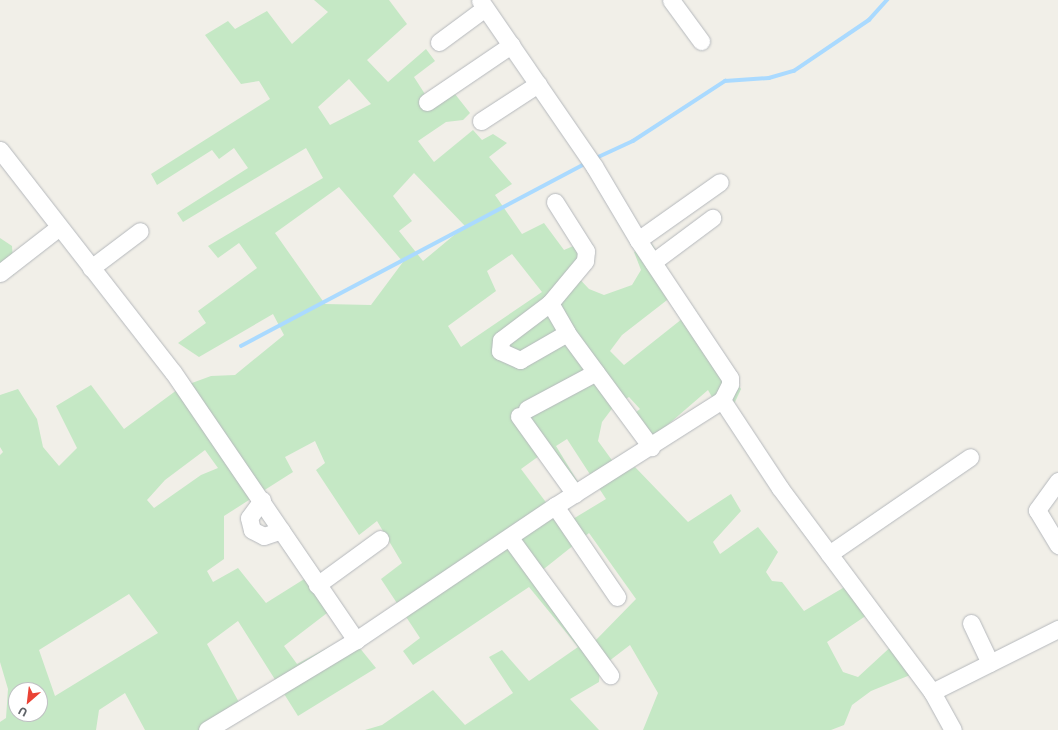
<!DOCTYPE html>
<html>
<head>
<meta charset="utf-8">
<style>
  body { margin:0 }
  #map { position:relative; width:1058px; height:730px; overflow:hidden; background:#f1efe8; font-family:Montserrat,sans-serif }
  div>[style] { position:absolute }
  .green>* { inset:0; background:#c5e8c5 }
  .stream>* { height:3.5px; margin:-1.75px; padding:0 1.75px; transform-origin:1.75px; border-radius:1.75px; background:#aadaff }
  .roads { filter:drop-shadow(0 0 1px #b5b8bc) drop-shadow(0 0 1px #b5b8bc) }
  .minor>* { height:17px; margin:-8.5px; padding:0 8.5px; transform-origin:8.5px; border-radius:8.5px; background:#fff }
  span { translate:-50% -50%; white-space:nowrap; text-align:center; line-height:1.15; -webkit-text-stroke:4px #fff; paint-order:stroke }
  .north { position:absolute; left:8px; top:682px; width:40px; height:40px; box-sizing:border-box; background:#fff; border:1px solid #bfc1c3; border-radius:50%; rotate:208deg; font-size:11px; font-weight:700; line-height:16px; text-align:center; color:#5f6368 }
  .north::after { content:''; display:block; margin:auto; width:14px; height:18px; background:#ea4335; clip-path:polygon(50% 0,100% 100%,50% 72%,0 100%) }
</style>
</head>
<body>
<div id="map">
  <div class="green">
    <div style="clip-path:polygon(evenodd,314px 0,389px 0,407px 24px,367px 60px,388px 82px,426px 49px,435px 61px,414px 77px,430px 102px,451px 89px,470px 113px,463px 120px,446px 122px,418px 141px,434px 162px,473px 130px,482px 140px,493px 134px,507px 143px,489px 157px,512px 184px,495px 195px,522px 234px,544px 223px,564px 250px,578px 244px,588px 256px,572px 271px,589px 289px,604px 295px,632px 285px,641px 270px,634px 252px,652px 244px,680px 290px,622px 335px,610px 351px,624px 365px,692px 311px,741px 389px,735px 402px,722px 415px,708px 390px,642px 447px,631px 416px,640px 409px,629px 397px,614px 406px,602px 422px,598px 441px,622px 474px,635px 467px,688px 522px,731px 494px,741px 511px,713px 542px,720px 554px,758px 527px,778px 552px,766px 572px,772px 581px,782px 582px,804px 611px,853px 582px,873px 611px,827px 642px,843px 672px,858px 677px,896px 642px,920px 671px,871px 691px,852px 705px,844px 725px,831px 730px,643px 730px,658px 693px,630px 645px,600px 668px,599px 682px,570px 699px,599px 730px,365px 730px,382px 725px,433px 690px,465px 725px,513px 693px,489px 657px,502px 650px,529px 681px,578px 647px,529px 587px,413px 665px,403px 651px,420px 638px,381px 579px,402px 563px,377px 521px,359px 535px,316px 470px,325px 463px,315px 441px,285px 457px,293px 472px,224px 516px,224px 559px,207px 571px,213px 582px,238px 568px,266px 603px,309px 576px,331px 610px,284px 646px,297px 664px,350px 636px,376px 668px,298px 716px,238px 621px,207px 644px,241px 706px,215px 730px,145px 730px,125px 693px,99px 710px,96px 730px,0 730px,0 722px,6px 718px,8px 689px,0 662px,0 455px,3px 452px,0 447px,0 395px,18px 389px,37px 419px,43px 447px,59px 466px,77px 448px,56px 406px,91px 385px,124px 429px,181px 387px,211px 376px,235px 375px,284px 335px,273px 314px,199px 357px,178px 343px,206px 323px,198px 311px,257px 268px,239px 243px,218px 258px,208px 246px,323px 178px,306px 148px,183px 222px,177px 213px,248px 168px,234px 148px,219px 159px,212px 150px,157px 185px,151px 174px,270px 99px,259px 81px,241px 84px,205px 35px,228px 21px,235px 29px,267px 11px,292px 44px,328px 12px,314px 0,349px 79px,371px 104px,330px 125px,318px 107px,349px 79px,314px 0,414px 173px,465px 226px,423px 261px,399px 231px,412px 221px,393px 196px,414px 173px,314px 0,339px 187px,403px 262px,371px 305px,325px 304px,275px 233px,339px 187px,314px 0,512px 254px,542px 292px,461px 347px,448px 326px,496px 291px,487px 271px,512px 254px,314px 0,567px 439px,606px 499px,563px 525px,521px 469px,539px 456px,570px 502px,584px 492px,556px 446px,567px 439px,314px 0,205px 450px,218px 468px,201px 475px,154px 508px,147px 500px,165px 480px,205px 450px,314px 0,589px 533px,636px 599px,594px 642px,540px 572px,589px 533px,314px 0,129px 594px,158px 633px,55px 696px,39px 650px,129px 594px,314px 0,16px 690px,40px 690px,40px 714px,16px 714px,16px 690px)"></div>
    <div style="clip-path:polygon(0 238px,12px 246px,14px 275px,0 276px)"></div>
  </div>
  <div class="stream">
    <div style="left:594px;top:159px;width:43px;rotate:-24.8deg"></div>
    <div style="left:633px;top:141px;width:110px;rotate:-33.1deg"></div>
    <div style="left:725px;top:81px;width:44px;rotate:-3.9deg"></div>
    <div style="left:769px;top:78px;width:26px;rotate:-16deg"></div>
    <div style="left:794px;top:71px;width:91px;rotate:-34.2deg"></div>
    <div style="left:869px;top:20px;width:27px;rotate:-48deg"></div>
    <div style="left:241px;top:346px;width:391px;rotate:-27.9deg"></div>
  </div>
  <div class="roads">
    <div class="minor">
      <div style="left:671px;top:0;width:51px;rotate:53.8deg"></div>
      <div style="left:439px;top:42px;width:57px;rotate:-36.5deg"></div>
      <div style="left:427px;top:102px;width:102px;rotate:-34.2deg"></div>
      <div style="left:481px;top:121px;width:68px;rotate:-33deg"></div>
      <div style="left:0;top:150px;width:281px;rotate:52.1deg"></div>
      <div style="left:173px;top:372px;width:325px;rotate:55.7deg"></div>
      <div style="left:356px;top:640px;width:174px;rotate:148.9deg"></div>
      <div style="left:555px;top:202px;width:58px;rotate:57.7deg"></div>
      <div style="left:586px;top:251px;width:10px;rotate:96deg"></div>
      <div style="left:585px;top:261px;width:55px;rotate:129.8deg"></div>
      <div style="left:550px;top:303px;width:34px;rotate:60deg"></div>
      <div style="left:638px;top:240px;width:100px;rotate:-35.3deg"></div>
      <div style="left:653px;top:262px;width:74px;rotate:-36.7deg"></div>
      <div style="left:91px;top:268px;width:61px;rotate:-37.1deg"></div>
      <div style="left:0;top:273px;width:75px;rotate:-37.9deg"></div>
      <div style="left:550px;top:303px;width:61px;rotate:142.9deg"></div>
      <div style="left:501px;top:340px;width:11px;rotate:95deg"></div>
      <div style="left:500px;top:351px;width:22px;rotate:24deg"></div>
      <div style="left:520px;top:360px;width:54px;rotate:-29.9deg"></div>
      <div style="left:567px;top:333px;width:142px;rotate:53.6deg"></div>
      <div style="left:722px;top:400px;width:105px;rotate:56.6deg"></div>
      <div style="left:780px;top:488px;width:254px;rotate:53.3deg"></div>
      <div style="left:932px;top:692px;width:43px;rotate:61.1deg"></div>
      <div style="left:527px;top:409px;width:78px;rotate:-28.2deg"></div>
      <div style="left:519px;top:416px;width:96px;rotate:54.3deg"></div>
      <div style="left:1058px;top:481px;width:36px;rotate:126deg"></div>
      <div style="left:1037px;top:510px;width:41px;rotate:59deg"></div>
      <div style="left:262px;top:500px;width:22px;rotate:126deg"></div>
      <div style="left:249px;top:518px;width:12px;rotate:76deg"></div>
      <div style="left:252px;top:530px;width:13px;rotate:27deg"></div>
      <div style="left:264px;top:536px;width:18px;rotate:-19deg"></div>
      <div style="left:555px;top:506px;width:110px;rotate:55.7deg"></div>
      <div style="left:510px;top:538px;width:170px;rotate:53.9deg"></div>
      <div style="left:829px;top:554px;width:171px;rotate:-34.5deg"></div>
      <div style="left:317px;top:585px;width:78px;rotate:-36.1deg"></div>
      <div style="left:971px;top:623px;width:44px;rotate:64.6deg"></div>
      <div style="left:356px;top:640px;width:240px;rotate:-34deg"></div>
      <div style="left:555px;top:506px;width:198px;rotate:-32.4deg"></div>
      <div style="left:722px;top:400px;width:18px;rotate:-63deg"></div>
      <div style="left:730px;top:384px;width:6px;rotate:-90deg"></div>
      <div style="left:730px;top:378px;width:166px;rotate:-123.7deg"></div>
      <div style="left:638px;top:240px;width:86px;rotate:-120.7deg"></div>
      <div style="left:594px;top:166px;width:201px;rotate:-124.5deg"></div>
      <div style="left:932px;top:692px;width:141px;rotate:-26.6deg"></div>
    </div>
  </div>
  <div class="north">U</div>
</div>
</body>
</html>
